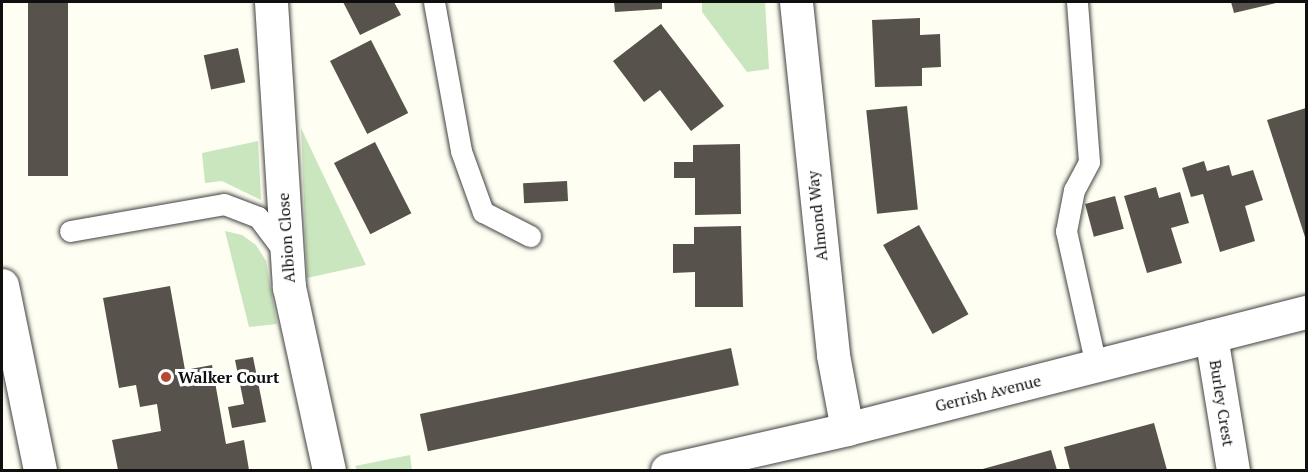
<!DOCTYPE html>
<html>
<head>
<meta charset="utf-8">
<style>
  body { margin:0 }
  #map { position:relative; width:1308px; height:472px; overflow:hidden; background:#fefef2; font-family:"PT Serif",serif }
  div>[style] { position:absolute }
  .green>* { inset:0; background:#cae6be }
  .building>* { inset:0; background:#57534c; transform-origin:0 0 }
  .roads { filter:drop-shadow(0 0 2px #424242) drop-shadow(0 0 2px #424242) }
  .service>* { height:21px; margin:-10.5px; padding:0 10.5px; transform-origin:10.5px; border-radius:10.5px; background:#fff }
  .minor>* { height:33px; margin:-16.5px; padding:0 16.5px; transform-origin:16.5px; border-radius:16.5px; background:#fff }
  .dots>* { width:16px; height:16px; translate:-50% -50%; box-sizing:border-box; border:3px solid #fff; border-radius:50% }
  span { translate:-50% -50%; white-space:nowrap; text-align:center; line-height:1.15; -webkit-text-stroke:6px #fff; paint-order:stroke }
  .street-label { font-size:16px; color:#0f0f0f }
  .poi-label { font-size:16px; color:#0f0f0f; font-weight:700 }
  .left { translate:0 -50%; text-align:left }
  .frame { position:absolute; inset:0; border:3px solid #0f0f0f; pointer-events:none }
</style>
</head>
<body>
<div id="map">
  <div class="green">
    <div style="clip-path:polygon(702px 2px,765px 2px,769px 69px,747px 72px,702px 12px)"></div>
    <div style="clip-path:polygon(301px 128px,366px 265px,307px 278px)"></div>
    <div style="clip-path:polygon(258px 141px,261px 200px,222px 181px,205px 183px,202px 153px)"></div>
    <div style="clip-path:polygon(225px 231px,242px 235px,256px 245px,266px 261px,277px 324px,249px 327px)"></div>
    <div style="clip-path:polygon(410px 455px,412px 470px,357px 470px,355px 466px)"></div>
  </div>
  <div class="building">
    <div style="left:28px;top:2px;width:40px;height:174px"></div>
    <div style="clip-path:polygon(343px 2px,394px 2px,401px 15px,360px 35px)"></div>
    <div style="clip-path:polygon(614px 2px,662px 2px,662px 9px,615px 12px)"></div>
    <div style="clip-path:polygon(1231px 2px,1280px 2px,1234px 13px)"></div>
    <div style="clip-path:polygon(920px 18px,920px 35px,940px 34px,941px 67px,922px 68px,922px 86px,875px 87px,872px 20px)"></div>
    <div style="clip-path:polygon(661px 24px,724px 106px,691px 131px,660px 90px,644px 102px,613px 61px)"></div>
    <div style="left:371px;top:40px;width:82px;height:46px;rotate:63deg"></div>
    <div style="left:238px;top:48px;width:35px;height:35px;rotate:78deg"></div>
    <div style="left:907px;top:106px;width:104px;height:41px;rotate:84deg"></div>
    <div style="clip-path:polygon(1306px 108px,1306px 240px,1267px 120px)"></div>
    <div style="left:375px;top:142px;width:80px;height:46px;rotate:63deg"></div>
    <div style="clip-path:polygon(740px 144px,741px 214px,695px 215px,695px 178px,674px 178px,674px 162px,693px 162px,693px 145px)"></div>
    <div style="clip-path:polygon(1204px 161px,1207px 171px,1229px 165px,1232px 176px,1253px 170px,1263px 200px,1245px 206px,1255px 241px,1220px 252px,1203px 194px,1191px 197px,1182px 168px)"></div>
    <div style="left:567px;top:181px;width:20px;height:44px;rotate:87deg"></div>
    <div style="clip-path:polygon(1156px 187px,1159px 198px,1180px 192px,1189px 223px,1171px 228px,1182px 263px,1147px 273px,1124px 196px)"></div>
    <div style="left:1115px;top:196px;width:34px;height:31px;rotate:75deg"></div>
    <div style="left:919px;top:225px;width:102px;height:41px;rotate:61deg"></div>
    <div style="clip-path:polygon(741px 226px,743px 307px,695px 307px,695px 272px,673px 273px,673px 244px,694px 244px,694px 227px)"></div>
    <div style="clip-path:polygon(170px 286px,185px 370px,212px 365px,226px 444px,244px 440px,249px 470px,118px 470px,112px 440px,161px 431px,157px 404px,140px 407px,136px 385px,119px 388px,103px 298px)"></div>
    <div style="left:731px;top:348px;width:38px;height:318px;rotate:78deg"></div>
    <div style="clip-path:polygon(253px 357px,266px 422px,232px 428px,228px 407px,244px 404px,235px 360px)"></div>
    <div style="clip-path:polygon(1154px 423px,1167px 470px,1070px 470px,1064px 447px)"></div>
    <div style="clip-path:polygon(1051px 450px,1057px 470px,979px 470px)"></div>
  </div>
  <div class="roads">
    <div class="service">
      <div style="left:434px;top:2px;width:151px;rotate:79.7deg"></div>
      <div style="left:461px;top:151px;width:65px;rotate:70.2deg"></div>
      <div style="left:483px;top:212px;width:53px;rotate:27.1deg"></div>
      <div style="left:1077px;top:2px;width:160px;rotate:85.7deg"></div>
      <div style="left:1089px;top:162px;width:32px;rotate:118deg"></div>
      <div style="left:1074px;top:190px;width:42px;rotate:101deg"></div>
      <div style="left:1066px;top:231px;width:137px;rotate:77.4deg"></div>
      <div style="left:70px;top:231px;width:156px;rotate:-9.9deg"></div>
      <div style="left:224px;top:204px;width:36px;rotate:21deg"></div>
      <div style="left:258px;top:217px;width:46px;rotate:52.9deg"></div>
    </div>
    <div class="minor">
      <div style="left:271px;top:2px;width:286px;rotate:86.4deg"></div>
      <div style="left:289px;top:287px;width:187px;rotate:77.7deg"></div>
      <div style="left:796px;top:2px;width:355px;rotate:84deg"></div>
      <div style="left:833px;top:355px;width:75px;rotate:79.3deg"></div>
      <div style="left:2px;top:285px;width:189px;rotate:78.4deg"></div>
      <div style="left:1211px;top:336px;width:136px;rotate:80.7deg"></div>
      <div style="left:667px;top:470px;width:185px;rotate:-12.8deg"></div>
      <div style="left:847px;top:429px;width:474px;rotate:-14.3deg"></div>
    </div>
  </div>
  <div class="dots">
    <div style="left:166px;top:377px;background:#b44832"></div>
  </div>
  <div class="street-label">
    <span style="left:817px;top:216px;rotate:-96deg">Almond Way</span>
    <span style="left:286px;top:238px;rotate:-94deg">Albion Close</span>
    <span style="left:988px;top:393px;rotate:-14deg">Gerrish Avenue</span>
    <span style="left:1222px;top:403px;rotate:81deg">Burley Crest</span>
  </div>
  <div class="poi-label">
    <span class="left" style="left:178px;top:377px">Walker Court</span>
  </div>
  <div class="frame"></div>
</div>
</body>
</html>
